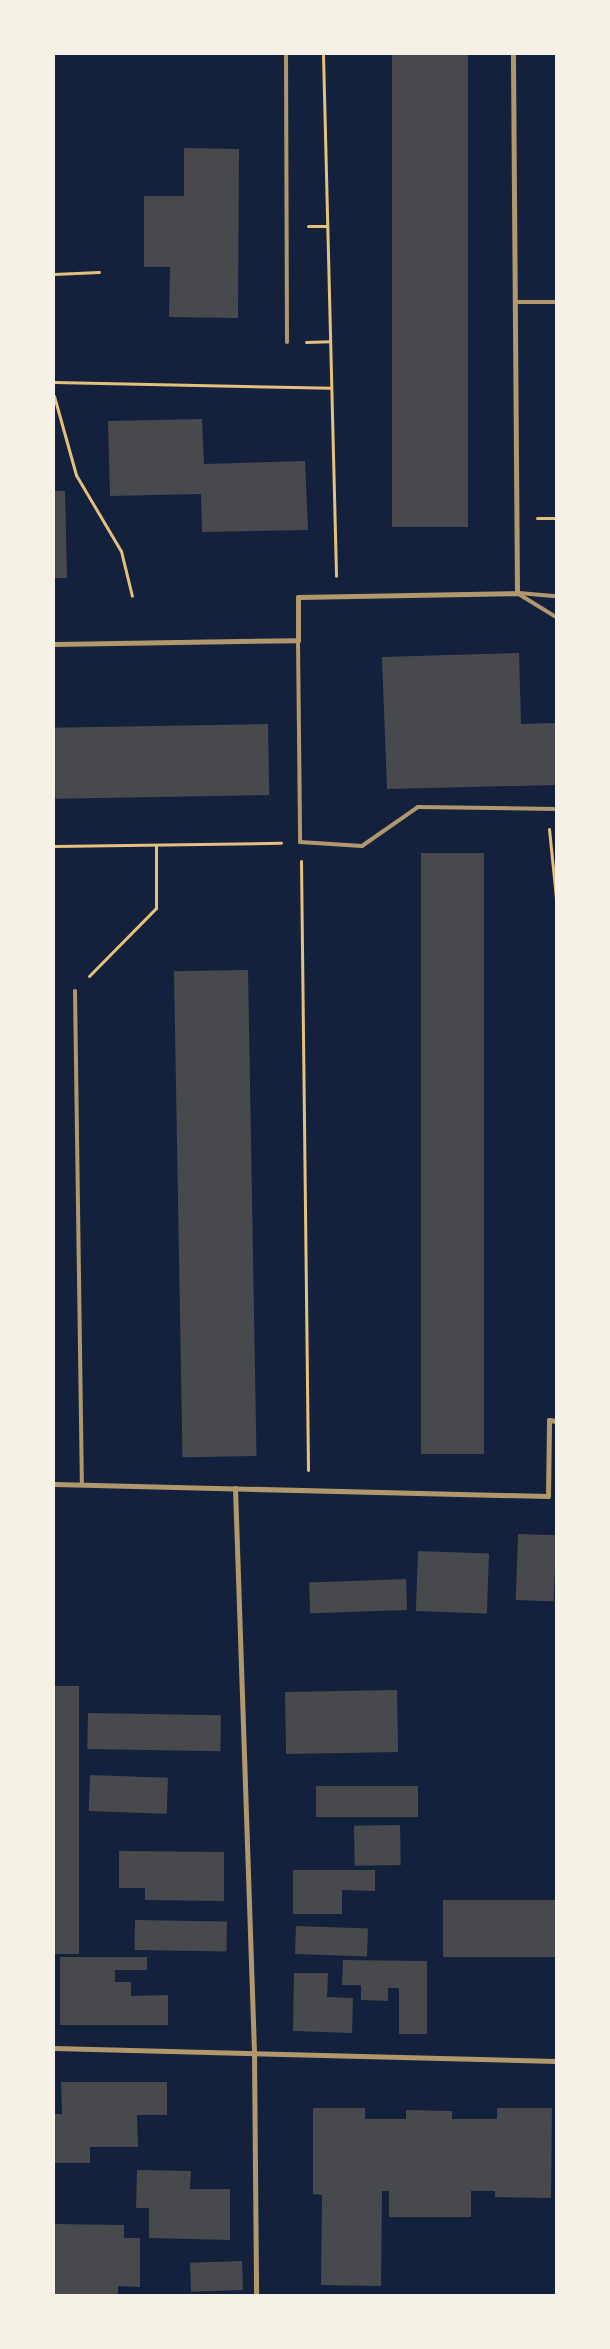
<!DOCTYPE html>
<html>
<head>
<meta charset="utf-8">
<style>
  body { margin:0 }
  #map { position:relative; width:610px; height:2349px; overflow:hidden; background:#14213d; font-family:Poppins,sans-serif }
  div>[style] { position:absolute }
  .building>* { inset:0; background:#48494c; transform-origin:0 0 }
  .path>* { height:3px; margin:-1.5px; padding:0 1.5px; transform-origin:1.5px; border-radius:1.5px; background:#e5c07b }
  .service>* { height:4px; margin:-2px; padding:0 2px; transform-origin:2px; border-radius:2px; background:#b1986c }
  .minor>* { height:5px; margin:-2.5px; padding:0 2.5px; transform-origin:2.5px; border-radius:2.5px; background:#b1986c }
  span { translate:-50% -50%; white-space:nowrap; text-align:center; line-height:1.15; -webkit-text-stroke:5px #f6f1e7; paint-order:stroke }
  .frame { position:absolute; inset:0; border:55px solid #f6f1e7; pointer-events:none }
</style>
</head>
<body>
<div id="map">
  <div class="building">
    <div style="left:392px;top:54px;width:76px;height:473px"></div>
    <div style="clip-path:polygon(184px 148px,239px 149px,238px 318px,169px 317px,170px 267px,144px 267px,144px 196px,184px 196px)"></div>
    <div style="clip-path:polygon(202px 419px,204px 464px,305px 461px,308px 530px,202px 532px,201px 494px,110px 496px,108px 421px)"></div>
    <div style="clip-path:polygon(54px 491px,65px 491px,67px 578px,54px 578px)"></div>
    <div style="clip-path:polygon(519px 653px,521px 724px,556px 723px,556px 785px,387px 789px,382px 657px)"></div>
    <div style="left:268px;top:724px;width:71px;height:214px;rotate:89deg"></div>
    <div style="left:484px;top:853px;width:601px;height:63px;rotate:90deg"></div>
    <div style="left:248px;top:970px;width:486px;height:74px;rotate:89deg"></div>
    <div style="left:518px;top:1534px;width:38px;height:66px;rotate:2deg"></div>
    <div style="left:418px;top:1551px;width:71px;height:60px;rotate:2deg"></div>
    <div style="left:406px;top:1579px;width:31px;height:97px;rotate:88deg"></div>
    <div style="left:54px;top:1686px;width:25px;height:268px"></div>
    <div style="left:397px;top:1690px;width:62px;height:112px;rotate:89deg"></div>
    <div style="left:88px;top:1713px;width:133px;height:36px;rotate:1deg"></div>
    <div style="left:90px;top:1775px;width:78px;height:36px;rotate:2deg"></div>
    <div style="left:418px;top:1786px;width:31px;height:102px;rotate:90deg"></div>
    <div style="left:400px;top:1825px;width:40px;height:46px;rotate:89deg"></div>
    <div style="clip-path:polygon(119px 1851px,224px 1852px,224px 1901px,145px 1900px,145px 1888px,119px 1888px)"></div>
    <div style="clip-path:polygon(293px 1870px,375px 1870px,375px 1891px,342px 1890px,342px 1914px,293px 1914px)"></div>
    <div style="left:556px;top:1900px;width:57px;height:113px;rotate:90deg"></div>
    <div style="left:135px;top:1920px;width:92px;height:30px;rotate:1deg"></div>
    <div style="left:296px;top:1926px;width:72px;height:28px;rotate:2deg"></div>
    <div style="clip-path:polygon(60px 1957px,147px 1957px,147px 1970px,115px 1970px,115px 1982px,131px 1982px,131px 1996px,168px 1995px,168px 2025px,60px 2025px)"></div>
    <div style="clip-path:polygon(343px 1960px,427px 1961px,427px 2034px,399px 2034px,399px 1988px,388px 1988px,388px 2001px,361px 2000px,361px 1985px,342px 1985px)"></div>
    <div style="clip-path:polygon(294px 1973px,328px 1973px,327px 1997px,353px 1998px,352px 2033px,293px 2031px)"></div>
    <div style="clip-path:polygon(61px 2082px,167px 2082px,167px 2115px,137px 2115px,138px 2147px,90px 2147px,90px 2163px,54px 2163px,54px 2114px,62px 2114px)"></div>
    <div style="clip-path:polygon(313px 2108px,365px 2108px,365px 2119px,406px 2119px,406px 2110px,452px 2111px,452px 2119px,497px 2119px,497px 2108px,552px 2108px,551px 2198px,495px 2197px,495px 2191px,471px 2191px,471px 2217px,389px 2217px,389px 2191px,382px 2191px,381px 2286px,321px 2285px,322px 2195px,313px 2194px)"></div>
    <div style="clip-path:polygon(137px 2170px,191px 2171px,190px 2189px,230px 2189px,230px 2240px,149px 2238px,149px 2208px,136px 2208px)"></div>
    <div style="clip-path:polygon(54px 2224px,124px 2225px,124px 2238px,140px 2238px,140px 2287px,118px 2286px,118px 2295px,54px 2295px)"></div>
    <div style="left:242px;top:2261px;width:29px;height:52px;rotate:88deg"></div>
  </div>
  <div class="path">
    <div style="left:323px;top:54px;width:522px;rotate:88.57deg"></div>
    <div style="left:308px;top:226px;width:19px"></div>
    <div style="left:54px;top:274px;width:45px;rotate:-2.5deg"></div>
    <div style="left:306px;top:342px;width:24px;rotate:-2deg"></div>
    <div style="left:54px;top:382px;width:277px;rotate:1.2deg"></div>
    <div style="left:54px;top:396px;width:82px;rotate:74.4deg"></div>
    <div style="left:76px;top:475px;width:88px;rotate:59.4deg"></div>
    <div style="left:121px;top:551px;width:46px;rotate:76.3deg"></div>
    <div style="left:537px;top:518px;width:19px"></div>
    <div style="left:549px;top:829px;width:69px;rotate:84.2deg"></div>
    <div style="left:54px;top:846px;width:227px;rotate:-0.8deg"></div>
    <div style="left:301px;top:861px;width:609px;rotate:89.34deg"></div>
    <div style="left:89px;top:976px;width:95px;rotate:-45.4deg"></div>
    <div style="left:156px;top:908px;width:62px;rotate:-90deg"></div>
  </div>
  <div class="service">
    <div style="left:286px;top:54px;width:288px;rotate:89.8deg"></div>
    <div style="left:515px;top:302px;width:41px"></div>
    <div style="left:517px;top:593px;width:46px;rotate:31.6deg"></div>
    <div style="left:519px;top:593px;width:37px;rotate:5deg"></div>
    <div style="left:298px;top:640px;width:202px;rotate:89.4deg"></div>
    <div style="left:300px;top:842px;width:62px;rotate:3.7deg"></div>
    <div style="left:362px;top:846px;width:68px;rotate:-34.9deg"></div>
    <div style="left:418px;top:807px;width:138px;rotate:0.8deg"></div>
    <div style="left:75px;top:991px;width:494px;rotate:89.2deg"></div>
  </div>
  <div class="minor">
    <div style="left:54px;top:644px;width:244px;rotate:-0.9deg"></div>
    <div style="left:298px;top:640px;width:43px;rotate:-90deg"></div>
    <div style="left:298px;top:597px;width:219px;rotate:-1deg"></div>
    <div style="left:517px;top:593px;width:539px;rotate:-90.43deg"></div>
    <div style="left:54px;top:1484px;width:494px;rotate:1.4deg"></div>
    <div style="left:548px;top:1496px;width:76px;rotate:-89.2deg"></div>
    <div style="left:549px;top:1420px;width:7px;rotate:8deg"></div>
    <div style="left:235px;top:1488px;width:565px;rotate:88.07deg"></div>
    <div style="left:254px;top:2053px;width:242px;rotate:89.5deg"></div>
    <div style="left:54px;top:2048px;width:502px;rotate:1.48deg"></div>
  </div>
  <div class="frame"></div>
</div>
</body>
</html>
